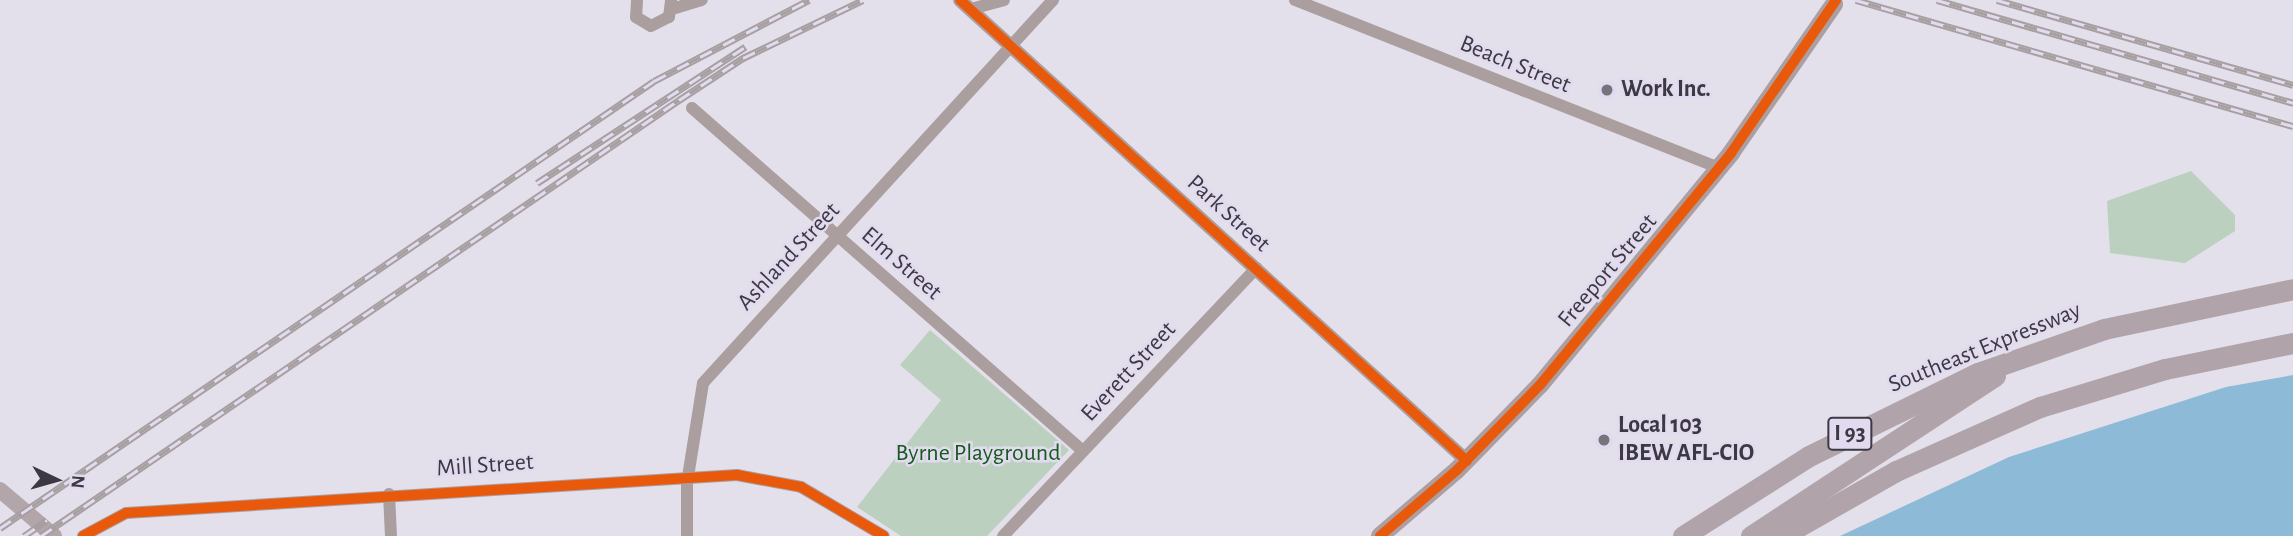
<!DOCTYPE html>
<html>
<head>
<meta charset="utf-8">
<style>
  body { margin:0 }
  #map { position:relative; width:2293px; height:536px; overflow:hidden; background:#e3e0eb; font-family:"Alegreya Sans",sans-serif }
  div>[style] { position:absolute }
  .green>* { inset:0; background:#bbd0be }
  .water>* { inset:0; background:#8cbad7 }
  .minor>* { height:12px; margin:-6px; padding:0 6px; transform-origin:6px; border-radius:6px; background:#ab9e9e }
  .tertiary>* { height:14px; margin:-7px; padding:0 7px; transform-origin:7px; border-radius:7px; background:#ab9e9e }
  .secondary>* { height:16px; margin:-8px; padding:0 8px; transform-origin:8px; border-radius:8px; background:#b3a6aa }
  .primary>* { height:18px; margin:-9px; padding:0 9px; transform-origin:9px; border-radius:9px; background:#ac9fa1 }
  .motorway>* { height:21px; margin:-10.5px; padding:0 10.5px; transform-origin:10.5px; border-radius:10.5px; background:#b0a4aa }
  .rail>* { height:7px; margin-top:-3.5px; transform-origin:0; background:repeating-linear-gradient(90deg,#e2dbf0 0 13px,#a79fa1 0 26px); box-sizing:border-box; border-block:2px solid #a79fa1 }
  .cycleway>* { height:10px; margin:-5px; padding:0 5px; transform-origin:5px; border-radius:5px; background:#e8590c }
  .dots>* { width:19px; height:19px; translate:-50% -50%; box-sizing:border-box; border:4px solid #e2dbf0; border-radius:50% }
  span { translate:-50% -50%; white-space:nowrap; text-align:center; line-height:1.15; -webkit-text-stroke:5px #e2dbf0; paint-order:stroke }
  .shield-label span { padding:2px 5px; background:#e2dbf0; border:2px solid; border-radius:5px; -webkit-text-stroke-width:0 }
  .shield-label { font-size:23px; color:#3c3942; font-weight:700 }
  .street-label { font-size:24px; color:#3c3942 }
  .poi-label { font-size:24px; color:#3c3942; font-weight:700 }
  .left { translate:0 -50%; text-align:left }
  .park-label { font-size:24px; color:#155b1c }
  .north { position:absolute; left:21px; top:445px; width:70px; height:70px; -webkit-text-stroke:5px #e2dbf0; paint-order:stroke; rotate:95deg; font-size:19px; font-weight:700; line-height:28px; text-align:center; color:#3c3942 }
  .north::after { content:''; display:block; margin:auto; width:24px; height:32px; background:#3c3942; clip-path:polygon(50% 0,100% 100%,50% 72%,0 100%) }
</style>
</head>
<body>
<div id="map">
  <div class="green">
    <div style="clip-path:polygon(2191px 171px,2235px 215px,2235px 231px,2185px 263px,2110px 253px,2107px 201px)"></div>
    <div style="clip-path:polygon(930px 330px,1069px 450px,987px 536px,901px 536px,857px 507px,941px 400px,900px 365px)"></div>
  </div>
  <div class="water">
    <div style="clip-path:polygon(2293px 375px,2293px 536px,1840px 536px,2009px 457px,2226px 387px)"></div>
  </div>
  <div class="minor">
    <div style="left:637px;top:0;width:17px;rotate:93deg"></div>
    <div style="left:636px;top:17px;width:17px;rotate:31deg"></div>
    <div style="left:651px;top:26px;width:20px;rotate:-27deg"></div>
    <div style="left:669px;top:17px;width:17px;rotate:-83deg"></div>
    <div style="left:1295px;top:0;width:457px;rotate:21.6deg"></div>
    <div style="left:672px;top:9px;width:31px;rotate:-17deg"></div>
    <div style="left:971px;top:9px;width:34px;rotate:-15deg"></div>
    <div style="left:692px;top:108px;width:520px;rotate:41.26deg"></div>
    <div style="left:389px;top:494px;width:42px;rotate:87.3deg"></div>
    <div style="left:83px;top:536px;width:49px;rotate:-28.1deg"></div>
    <div style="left:126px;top:513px;width:612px;rotate:-3.56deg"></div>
    <div style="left:737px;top:475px;width:65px;rotate:10.6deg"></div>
    <div style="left:801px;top:487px;width:96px;rotate:30.6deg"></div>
    <div style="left:687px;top:536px;width:53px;rotate:-90deg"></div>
    <div style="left:687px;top:483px;width:101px;rotate:-80.9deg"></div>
    <div style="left:703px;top:383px;width:519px;rotate:-47.58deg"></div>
    <div style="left:1003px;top:536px;width:369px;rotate:-46.6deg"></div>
  </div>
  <div class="tertiary">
    <div style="left:960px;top:0;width:685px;rotate:42.28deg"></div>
  </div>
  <div class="secondary">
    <div style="left:0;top:490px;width:71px;rotate:40.4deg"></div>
  </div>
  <div class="primary">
    <div style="left:1380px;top:536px;width:101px;rotate:-40.6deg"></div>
    <div style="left:1457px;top:470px;width:119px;rotate:-45.7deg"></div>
    <div style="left:1540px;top:385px;width:301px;rotate:-50.5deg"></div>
    <div style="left:1731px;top:153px;width:181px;rotate:-55.3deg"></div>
  </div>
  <div class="motorway">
    <div style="left:1683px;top:536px;width:149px;rotate:-32.4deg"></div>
    <div style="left:1809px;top:456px;width:188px;rotate:-26.2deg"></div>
    <div style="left:1978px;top:373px;width:133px;rotate:-19.2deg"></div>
    <div style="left:2104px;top:329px;width:193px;rotate:-11.9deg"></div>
    <div style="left:1751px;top:536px;width:292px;rotate:-33.3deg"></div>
    <div style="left:1782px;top:536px;width:131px;rotate:-29.7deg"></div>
    <div style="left:1896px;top:471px;width:158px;rotate:-24deg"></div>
    <div style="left:2040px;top:407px;width:131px;rotate:-16.9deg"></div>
    <div style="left:2165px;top:369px;width:131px;rotate:-11.5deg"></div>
  </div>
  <div class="rail">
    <div style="left:1856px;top:0;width:455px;rotate:16.1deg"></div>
    <div style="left:1937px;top:0;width:371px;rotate:16.1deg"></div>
    <div style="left:1997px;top:0;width:308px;rotate:16deg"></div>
    <div style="left:537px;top:183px;width:249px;rotate:-33.2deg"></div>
    <div style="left:0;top:528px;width:792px;rotate:-34.35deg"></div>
    <div style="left:654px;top:81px;width:175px;rotate:-27.6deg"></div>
    <div style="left:24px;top:536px;width:28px;rotate:-35deg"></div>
    <div style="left:41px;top:536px;width:773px;rotate:-34.35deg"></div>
    <div style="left:679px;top:100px;width:77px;rotate:-33.3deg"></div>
    <div style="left:743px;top:58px;width:133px;rotate:-25.8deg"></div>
  </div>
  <div class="cycleway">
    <div style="left:960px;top:0;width:685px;rotate:42.28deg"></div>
    <div style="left:83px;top:536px;width:49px;rotate:-28.1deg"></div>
    <div style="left:126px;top:513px;width:612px;rotate:-3.56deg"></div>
    <div style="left:737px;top:475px;width:65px;rotate:10.6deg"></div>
    <div style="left:801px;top:487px;width:96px;rotate:30.6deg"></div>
    <div style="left:1380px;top:536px;width:101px;rotate:-40.6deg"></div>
    <div style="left:1457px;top:470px;width:119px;rotate:-45.7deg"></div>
    <div style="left:1540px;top:385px;width:301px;rotate:-50.5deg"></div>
    <div style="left:1731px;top:153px;width:186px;rotate:-55.5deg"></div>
  </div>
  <div class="dots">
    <div style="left:1607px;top:90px;background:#76737d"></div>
    <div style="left:1604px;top:440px;background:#76737d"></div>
  </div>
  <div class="shield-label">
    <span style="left:1850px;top:434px">I 93</span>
  </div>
  <div class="street-label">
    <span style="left:1515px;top:65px;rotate:22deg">Beach Street</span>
    <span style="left:1228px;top:214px;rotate:42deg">Park Street</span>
    <span style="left:789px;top:257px;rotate:-47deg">Ashland Street</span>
    <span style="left:901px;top:264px;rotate:41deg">Elm Street</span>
    <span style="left:1608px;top:271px;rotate:-50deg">Freeport Street</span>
    <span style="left:1985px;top:348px;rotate:-22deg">Southeast Expressway</span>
    <span style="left:1129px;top:372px;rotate:-47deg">Everett Street</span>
    <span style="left:485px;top:466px;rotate:-4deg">Mill Street</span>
  </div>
  <div class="poi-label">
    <span class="left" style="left:1621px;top:90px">Work Inc.</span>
    <span class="left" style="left:1618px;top:440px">Local 103<br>IBEW AFL-CIO</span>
  </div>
  <div class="park-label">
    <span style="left:978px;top:454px">Byrne Playground</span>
  </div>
  <div class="north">N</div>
</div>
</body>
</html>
